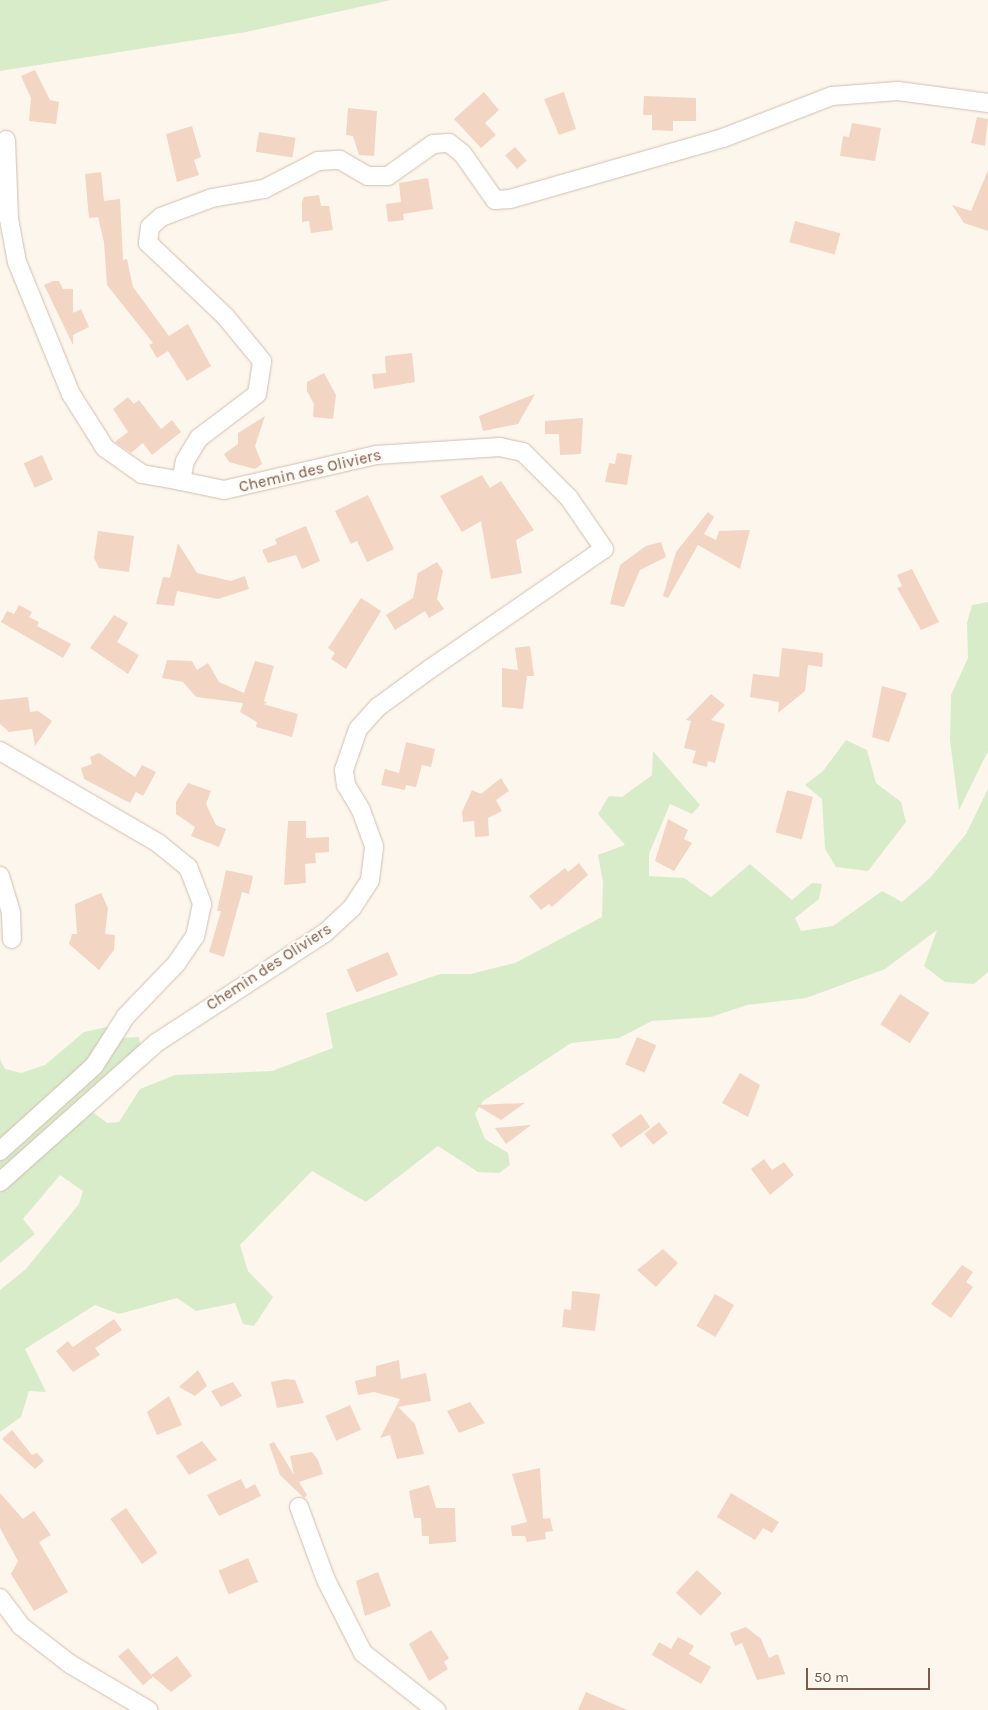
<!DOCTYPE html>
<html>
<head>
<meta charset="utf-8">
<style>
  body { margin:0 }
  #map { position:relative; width:988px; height:1710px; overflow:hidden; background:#fdf6ec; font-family:Karla,sans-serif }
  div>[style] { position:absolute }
  .green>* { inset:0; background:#d8ecc9 }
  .building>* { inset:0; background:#f3d5c3; transform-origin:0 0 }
  .roads { filter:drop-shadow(0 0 1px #d1beb0) drop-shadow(0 0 1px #d1beb0) }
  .minor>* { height:18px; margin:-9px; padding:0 9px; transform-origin:9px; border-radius:9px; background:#fff }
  span { translate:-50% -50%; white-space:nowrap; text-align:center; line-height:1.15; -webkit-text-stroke:4.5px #fffaf3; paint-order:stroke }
  .street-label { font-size:16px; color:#7a5c4d }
  .scale { position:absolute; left:806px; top:1668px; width:124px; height:22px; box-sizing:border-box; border:2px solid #7a5c4d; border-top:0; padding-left:6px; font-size:15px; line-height:18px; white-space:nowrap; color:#7a5c4d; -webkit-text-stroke:4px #fffaf3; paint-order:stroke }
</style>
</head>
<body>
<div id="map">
  <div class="green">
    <div style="clip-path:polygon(0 0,391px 0,246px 32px,0 71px)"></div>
    <div style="clip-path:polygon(988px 602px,988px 751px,959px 810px,950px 740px,951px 695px,968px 658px,967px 623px,972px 605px)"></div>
    <div style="clip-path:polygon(846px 740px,867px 750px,876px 783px,901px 802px,906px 822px,868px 871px,836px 867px,825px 849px,822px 799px,805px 785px,823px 771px)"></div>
    <div style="clip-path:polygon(653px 751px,700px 805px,692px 814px,670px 804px,649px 854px,649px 876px,684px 878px,711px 897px,750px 864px,792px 900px,812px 883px,822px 884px,819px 899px,795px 918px,801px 931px,833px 926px,882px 891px,902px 902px,930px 878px,966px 834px,988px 789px,988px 972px,974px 984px,945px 982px,924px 966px,937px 930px,885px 969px,806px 998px,747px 1005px,711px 1017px,652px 1021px,619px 1038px,571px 1043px,483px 1101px,475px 1114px,485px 1139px,508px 1153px,510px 1165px,499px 1173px,478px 1172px,438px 1146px,366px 1202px,312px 1171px,240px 1245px,248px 1271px,273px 1297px,254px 1326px,243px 1324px,235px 1303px,196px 1311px,177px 1298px,119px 1314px,95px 1305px,25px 1349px,46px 1392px,29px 1391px,21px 1417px,0 1432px,0 1290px,26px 1269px,79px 1204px,83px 1191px,60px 1175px,23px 1219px,35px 1234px,0 1263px,0 1193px,90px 1110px,107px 1123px,119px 1122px,140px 1089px,175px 1075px,272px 1071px,333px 1048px,326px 1013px,440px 974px,471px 974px,515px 963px,602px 917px,603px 882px,598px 855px,625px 845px,598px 814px,609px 796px,622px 797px,652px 775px)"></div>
    <div style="clip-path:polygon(111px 1026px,120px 1038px,139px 1037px,141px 1048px,0 1177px,0 1059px,5px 1069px,21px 1073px,45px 1065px,84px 1032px)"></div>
  </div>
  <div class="building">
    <div style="clip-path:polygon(35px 70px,50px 100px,59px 102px,56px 124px,29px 121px,31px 98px,21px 76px)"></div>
    <div style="clip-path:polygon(484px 92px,499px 110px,485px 123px,496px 135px,481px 148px,454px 119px)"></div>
    <div style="clip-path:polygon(564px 92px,576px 129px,559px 135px,544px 99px)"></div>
    <div style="clip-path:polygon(644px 96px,696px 98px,696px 121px,673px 121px,673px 131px,652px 130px,652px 115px,643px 115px)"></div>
    <div style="clip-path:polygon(348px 108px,377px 111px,374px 156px,359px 155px,353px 136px,346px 135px)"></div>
    <div style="clip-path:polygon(977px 117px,988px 119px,985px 146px,971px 143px)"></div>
    <div style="clip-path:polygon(852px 123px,881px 128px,875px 161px,840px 156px,843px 136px,849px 137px)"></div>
    <div style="clip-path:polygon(192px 126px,201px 157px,194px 160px,199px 175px,177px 182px,166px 134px)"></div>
    <div style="left:259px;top:132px;width:37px;height:20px;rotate:9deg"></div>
    <div style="left:515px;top:147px;width:18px;height:13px;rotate:49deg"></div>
    <div style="clip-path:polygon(988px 170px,988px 231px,964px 223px,952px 205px,971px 211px)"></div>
    <div style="clip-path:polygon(101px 172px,104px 201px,120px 199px,123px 260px,127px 259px,133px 287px,169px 336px,188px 324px,211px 366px,187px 381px,168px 351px,157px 358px,149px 345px,153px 343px,107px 285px,104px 242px,98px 217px,89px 218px,85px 174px)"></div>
    <div style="clip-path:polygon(428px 178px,433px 209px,403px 214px,404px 220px,388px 222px,386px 204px,401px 202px,399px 183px)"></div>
    <div style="clip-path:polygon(319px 195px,321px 206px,329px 206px,333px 230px,311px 233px,309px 221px,302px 222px,302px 202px,304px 197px)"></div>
    <div style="left:795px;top:221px;width:47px;height:22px;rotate:15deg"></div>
    <div style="clip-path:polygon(53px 281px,59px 281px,63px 289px,73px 289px,73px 313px,81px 309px,89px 327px,73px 335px,73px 345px,44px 285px)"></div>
    <div style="clip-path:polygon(412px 353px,415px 382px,374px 389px,372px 374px,386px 373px,385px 356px)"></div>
    <div style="clip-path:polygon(324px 373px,336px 395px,333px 419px,313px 417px,314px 404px,307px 391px,307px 382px)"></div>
    <div style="clip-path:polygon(535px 394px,518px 424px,483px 431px,479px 416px)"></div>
    <div style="clip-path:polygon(128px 397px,134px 404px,139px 400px,161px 429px,172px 420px,181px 432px,152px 455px,143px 443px,131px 453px,115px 442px,128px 432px,113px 409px)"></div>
    <div style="clip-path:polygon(265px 416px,255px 446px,262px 464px,255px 469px,229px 462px,224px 454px,238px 444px,238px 433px)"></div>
    <div style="clip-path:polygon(583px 418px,581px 454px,560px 455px,559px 434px,545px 434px,545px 421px)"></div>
    <div style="clip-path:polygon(617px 453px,632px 455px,627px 485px,605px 482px,609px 463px,615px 464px)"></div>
    <div style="left:42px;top:455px;width:27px;height:20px;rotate:66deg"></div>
    <div style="clip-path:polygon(482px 475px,490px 488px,501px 481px,534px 530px,516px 540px,522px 573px,491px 579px,481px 521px,462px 532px,440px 496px)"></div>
    <div style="clip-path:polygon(368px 495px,394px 549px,367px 562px,357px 541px,351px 544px,335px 511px)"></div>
    <div style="clip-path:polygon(708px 512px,714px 517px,704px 534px,716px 540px,719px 531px,750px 530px,740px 569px,698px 545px,668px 598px,663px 596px,676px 552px)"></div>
    <div style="clip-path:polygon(306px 526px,320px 561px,302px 569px,296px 555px,268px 563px,262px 550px,277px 544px,275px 539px)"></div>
    <div style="clip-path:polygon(98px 531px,134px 536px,129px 572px,99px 568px,94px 558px)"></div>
    <div style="clip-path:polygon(661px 542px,666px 557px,640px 570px,624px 607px,610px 604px,620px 565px,646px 546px)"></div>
    <div style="clip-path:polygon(178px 543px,197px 573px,231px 581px,245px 576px,249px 589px,218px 599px,177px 591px,174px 606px,156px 604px,163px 577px,170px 578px)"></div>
    <div style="clip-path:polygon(437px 562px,443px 571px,437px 599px,444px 609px,429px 618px,425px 611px,395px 630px,386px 615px,413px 598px,418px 573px)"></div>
    <div style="clip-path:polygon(912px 569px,939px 622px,921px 630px,897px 588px,902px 586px,897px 575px)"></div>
    <div style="clip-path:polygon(361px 598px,381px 611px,346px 669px,331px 659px,335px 653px,328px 648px)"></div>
    <div style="clip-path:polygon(19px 605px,32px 612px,29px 617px,39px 622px,37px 626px,71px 644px,63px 658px,1px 622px,7px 611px,14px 614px)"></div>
    <div style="clip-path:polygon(114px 615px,128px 623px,117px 642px,139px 655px,128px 674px,90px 648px)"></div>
    <div style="clip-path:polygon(530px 646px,534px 676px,527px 676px,523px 709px,502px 707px,502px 668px,518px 670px,515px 648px)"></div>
    <div style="clip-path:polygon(782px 648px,823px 653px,822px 667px,808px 665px,805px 691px,778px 713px,779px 702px,750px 697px,753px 674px,779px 677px)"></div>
    <div style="clip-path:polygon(167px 660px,192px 661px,197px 670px,208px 663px,219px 682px,244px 693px,255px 661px,274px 666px,264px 701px,267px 703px,263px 704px,298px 714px,292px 737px,256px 727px,257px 722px,240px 712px,243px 703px,196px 697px,183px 682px,162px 678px)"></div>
    <div style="clip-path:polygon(882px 686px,907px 693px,889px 742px,872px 737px)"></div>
    <div style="clip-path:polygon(711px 694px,725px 705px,711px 720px,725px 724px,715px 763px,708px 761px,707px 767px,692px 763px,696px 751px,684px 748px,691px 721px,686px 720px)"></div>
    <div style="clip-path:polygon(28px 697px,30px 712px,38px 711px,52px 721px,35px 746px,32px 729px,9px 732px,0 724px,0 700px)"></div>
    <div style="clip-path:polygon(406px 742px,435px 749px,431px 767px,422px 765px,416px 787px,406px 785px,405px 790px,381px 785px,385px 769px,399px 773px)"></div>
    <div style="clip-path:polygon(99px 753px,135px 777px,142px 765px,156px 772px,143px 796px,136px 792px,130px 803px,84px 779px,81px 768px,92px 764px,90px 757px)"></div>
    <div style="clip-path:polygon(501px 778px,509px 791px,496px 800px,502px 811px,488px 818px,489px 836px,475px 837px,474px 821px,463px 822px,462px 812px,472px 790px,481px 794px)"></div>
    <div style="clip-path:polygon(188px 783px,211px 791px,206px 804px,216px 825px,226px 829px,219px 847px,191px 836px,195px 827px,176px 814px,176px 802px)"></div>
    <div style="left:787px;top:790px;width:27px;height:44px;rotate:15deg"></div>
    <div style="clip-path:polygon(668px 819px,688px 830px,684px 839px,692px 843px,674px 871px,655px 861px)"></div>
    <div style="clip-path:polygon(288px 821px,306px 821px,306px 838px,329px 837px,329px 852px,315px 853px,316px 863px,305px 864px,306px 883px,284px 885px)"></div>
    <div style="clip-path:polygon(579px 863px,588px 875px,552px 907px,549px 904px,541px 910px,529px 896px,565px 868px,568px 872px)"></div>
    <div style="clip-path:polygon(226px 870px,253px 876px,249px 894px,242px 892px,224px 957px,209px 952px,221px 911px,217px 911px)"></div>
    <div style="clip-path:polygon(101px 893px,108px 908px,105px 934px,115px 935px,114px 950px,99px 970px,69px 944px,72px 934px,77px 934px,75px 904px)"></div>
    <div style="left:388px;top:952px;width:25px;height:45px;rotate:67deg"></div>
    <div style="left:900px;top:994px;width:35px;height:36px;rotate:33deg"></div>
    <div style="left:637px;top:1037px;width:21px;height:30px;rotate:23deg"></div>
    <div style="clip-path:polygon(740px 1073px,760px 1085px,748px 1117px,722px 1103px)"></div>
    <div style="clip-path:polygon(525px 1103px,501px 1120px,476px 1105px)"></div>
    <div style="left:641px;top:1114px;width:16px;height:36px;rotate:55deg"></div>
    <div style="left:659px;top:1122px;width:14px;height:19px;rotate:51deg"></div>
    <div style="clip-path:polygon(531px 1125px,506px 1144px,495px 1128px)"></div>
    <div style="clip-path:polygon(764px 1159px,772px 1170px,784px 1162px,794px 1175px,770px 1195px,751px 1169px)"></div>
    <div style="clip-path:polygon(663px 1249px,678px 1263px,656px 1287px,637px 1270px)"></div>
    <div style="clip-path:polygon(962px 1265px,973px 1272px,966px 1282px,973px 1287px,951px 1318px,931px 1304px)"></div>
    <div style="clip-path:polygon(572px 1291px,600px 1294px,595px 1331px,562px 1327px,564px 1309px,571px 1310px)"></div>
    <div style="left:715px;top:1294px;width:22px;height:37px;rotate:30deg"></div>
    <div style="clip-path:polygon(114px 1319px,122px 1330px,95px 1348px,100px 1355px,73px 1372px,56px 1351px,68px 1341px,73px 1347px)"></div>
    <div style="clip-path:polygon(399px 1360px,401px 1379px,426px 1373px,431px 1401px,398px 1407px,415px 1424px,424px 1454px,397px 1459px,390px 1435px,380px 1438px,400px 1399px,374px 1392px,358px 1395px,355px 1381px,376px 1376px,376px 1366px)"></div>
    <div style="clip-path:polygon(198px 1370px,207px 1386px,195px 1396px,179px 1387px)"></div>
    <div style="clip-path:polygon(286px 1379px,295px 1380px,304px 1403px,277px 1408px,271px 1382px)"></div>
    <div style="clip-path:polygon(233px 1382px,242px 1396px,221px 1407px,211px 1391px)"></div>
    <div style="clip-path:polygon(169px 1396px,182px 1425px,157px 1435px,147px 1412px)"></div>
    <div style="clip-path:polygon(470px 1402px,485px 1423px,459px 1433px,447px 1411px)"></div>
    <div style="left:350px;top:1405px;width:27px;height:27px;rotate:66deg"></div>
    <div style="clip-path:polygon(12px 1430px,32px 1455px,37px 1453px,44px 1461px,35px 1469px,2px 1439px)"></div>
    <div style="clip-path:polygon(202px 1441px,217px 1460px,189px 1475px,176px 1456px)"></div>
    <div style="clip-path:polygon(274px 1442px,294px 1475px,290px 1456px,312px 1452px,318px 1460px,323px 1474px,299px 1482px,307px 1495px,304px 1498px,280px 1475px,269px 1444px)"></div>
    <div style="clip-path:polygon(540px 1468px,543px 1519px,550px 1518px,553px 1531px,545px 1532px,546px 1539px,527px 1542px,525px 1536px,512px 1536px,511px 1526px,527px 1522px,512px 1474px)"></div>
    <div style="clip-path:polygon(241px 1479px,246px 1489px,255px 1484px,261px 1496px,219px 1516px,207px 1495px)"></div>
    <div style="clip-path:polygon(429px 1485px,436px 1508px,455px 1508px,456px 1542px,429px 1544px,429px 1536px,422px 1536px,421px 1518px,414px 1518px,409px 1491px)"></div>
    <div style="clip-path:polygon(0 1493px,23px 1519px,34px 1511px,51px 1535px,39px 1542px,68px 1592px,34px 1611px,11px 1574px,18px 1561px,0 1528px)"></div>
    <div style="clip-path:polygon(731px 1493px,779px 1522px,772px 1533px,763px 1528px,755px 1540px,717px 1517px)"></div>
    <div style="left:126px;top:1508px;width:55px;height:19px;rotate:55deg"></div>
    <div style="left:248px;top:1558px;width:26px;height:32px;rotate:67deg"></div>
    <div style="left:697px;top:1570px;width:34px;height:31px;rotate:43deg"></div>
    <div style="clip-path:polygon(378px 1572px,391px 1606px,365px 1616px,356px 1581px)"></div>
    <div style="clip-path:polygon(746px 1627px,761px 1639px,769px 1658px,778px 1654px,785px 1674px,757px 1680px,742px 1643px,735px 1646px,730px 1633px)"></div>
    <div style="clip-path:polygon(431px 1630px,449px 1658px,444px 1662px,448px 1669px,429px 1681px,409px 1644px)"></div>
    <div style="clip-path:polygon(678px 1637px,694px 1646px,689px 1654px,711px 1667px,701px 1684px,652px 1655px,659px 1642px,671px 1649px)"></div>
    <div style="left:128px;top:1648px;width:38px;height:13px;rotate:49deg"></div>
    <div style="clip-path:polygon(177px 1656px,192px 1676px,171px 1692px,151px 1675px)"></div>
    <div style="clip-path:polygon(586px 1692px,627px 1710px,578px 1710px)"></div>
  </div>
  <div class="roads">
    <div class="minor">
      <div style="left:6px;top:140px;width:79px;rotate:87.8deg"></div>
      <div style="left:9px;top:219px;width:44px;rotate:79.5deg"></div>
      <div style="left:17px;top:262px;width:143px;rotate:67.8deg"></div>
      <div style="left:71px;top:394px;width:64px;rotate:57.8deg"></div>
      <div style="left:105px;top:448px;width:45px;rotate:35.1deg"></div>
      <div style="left:142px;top:474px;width:40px;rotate:10deg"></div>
      <div style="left:0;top:751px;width:183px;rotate:30.2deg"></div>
      <div style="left:158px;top:843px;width:38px;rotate:39deg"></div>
      <div style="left:188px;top:867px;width:40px;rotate:69deg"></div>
      <div style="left:202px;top:904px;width:33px;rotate:102deg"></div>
      <div style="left:195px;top:936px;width:32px;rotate:124deg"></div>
      <div style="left:177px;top:963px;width:74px;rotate:133.9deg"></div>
      <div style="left:126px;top:1016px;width:59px;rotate:122.6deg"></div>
      <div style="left:94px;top:1066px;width:127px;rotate:137.9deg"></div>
      <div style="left:0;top:876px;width:39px;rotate:73deg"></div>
      <div style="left:11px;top:913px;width:26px;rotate:88deg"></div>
      <div style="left:0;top:1182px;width:209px;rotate:-41.7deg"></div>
      <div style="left:156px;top:1043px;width:203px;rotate:-33.1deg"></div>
      <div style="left:326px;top:932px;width:35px;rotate:-43deg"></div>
      <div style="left:352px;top:908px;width:33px;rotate:-57deg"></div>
      <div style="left:370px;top:880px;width:34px;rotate:-83deg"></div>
      <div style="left:374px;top:846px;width:38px;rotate:-110deg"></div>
      <div style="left:361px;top:810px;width:29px;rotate:-121deg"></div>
      <div style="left:346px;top:785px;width:15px;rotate:-98deg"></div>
      <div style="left:344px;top:770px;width:43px;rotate:-71.1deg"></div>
      <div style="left:358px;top:729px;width:30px;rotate:-48deg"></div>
      <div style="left:378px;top:707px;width:64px;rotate:-36.2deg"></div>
      <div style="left:430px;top:669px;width:211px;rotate:-34.6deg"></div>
      <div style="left:604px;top:549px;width:62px;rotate:-124.5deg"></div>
      <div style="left:569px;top:498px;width:65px;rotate:-135deg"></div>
      <div style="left:523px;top:452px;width:24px;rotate:-168deg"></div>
      <div style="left:500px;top:447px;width:124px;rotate:176.3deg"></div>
      <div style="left:376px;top:455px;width:156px;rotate:167deg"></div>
      <div style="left:224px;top:490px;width:44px;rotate:-168.2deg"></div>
      <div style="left:181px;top:481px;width:20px;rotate:-79deg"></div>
      <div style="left:185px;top:461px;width:27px;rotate:-59deg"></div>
      <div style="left:199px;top:438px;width:73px;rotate:-37.2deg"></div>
      <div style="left:257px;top:394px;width:33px;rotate:-81deg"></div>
      <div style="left:262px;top:361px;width:58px;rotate:-129.4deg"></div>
      <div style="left:225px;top:316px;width:106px;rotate:-136.5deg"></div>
      <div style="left:148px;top:243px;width:16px;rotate:-83deg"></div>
      <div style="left:150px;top:227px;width:15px;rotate:-42deg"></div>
      <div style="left:161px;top:217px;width:54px;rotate:-20.4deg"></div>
      <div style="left:212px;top:198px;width:53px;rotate:-9.8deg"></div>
      <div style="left:264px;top:189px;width:61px;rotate:-27.4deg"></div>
      <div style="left:318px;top:161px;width:22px;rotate:-3deg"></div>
      <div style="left:340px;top:160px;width:32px;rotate:30deg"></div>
      <div style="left:368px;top:176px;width:20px"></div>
      <div style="left:388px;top:176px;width:55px;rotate:-35.4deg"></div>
      <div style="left:433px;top:144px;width:16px;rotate:-4deg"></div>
      <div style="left:449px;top:143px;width:16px;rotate:38deg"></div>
      <div style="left:462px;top:153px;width:57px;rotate:54.9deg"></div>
      <div style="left:495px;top:200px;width:15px;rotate:-4deg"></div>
      <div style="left:510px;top:199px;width:222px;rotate:-16deg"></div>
      <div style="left:723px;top:138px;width:117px;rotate:-21.1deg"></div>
      <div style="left:832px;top:96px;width:66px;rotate:-4.3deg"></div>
      <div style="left:898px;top:91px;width:91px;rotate:7.6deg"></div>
      <div style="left:299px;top:1507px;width:78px;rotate:69.7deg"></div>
      <div style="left:326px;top:1580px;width:82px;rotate:63.1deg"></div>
      <div style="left:363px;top:1653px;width:93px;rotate:38deg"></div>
      <div style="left:0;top:1598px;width:35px;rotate:53deg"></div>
      <div style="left:21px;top:1626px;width:62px;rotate:37.8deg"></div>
      <div style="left:70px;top:1664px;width:91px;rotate:30.5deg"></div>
    </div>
  </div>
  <div class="street-label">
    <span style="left:310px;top:471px;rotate:-13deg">Chemin des Oliviers</span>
    <span style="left:269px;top:967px;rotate:-33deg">Chemin des Oliviers</span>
  </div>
  <div class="scale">50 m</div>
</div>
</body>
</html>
